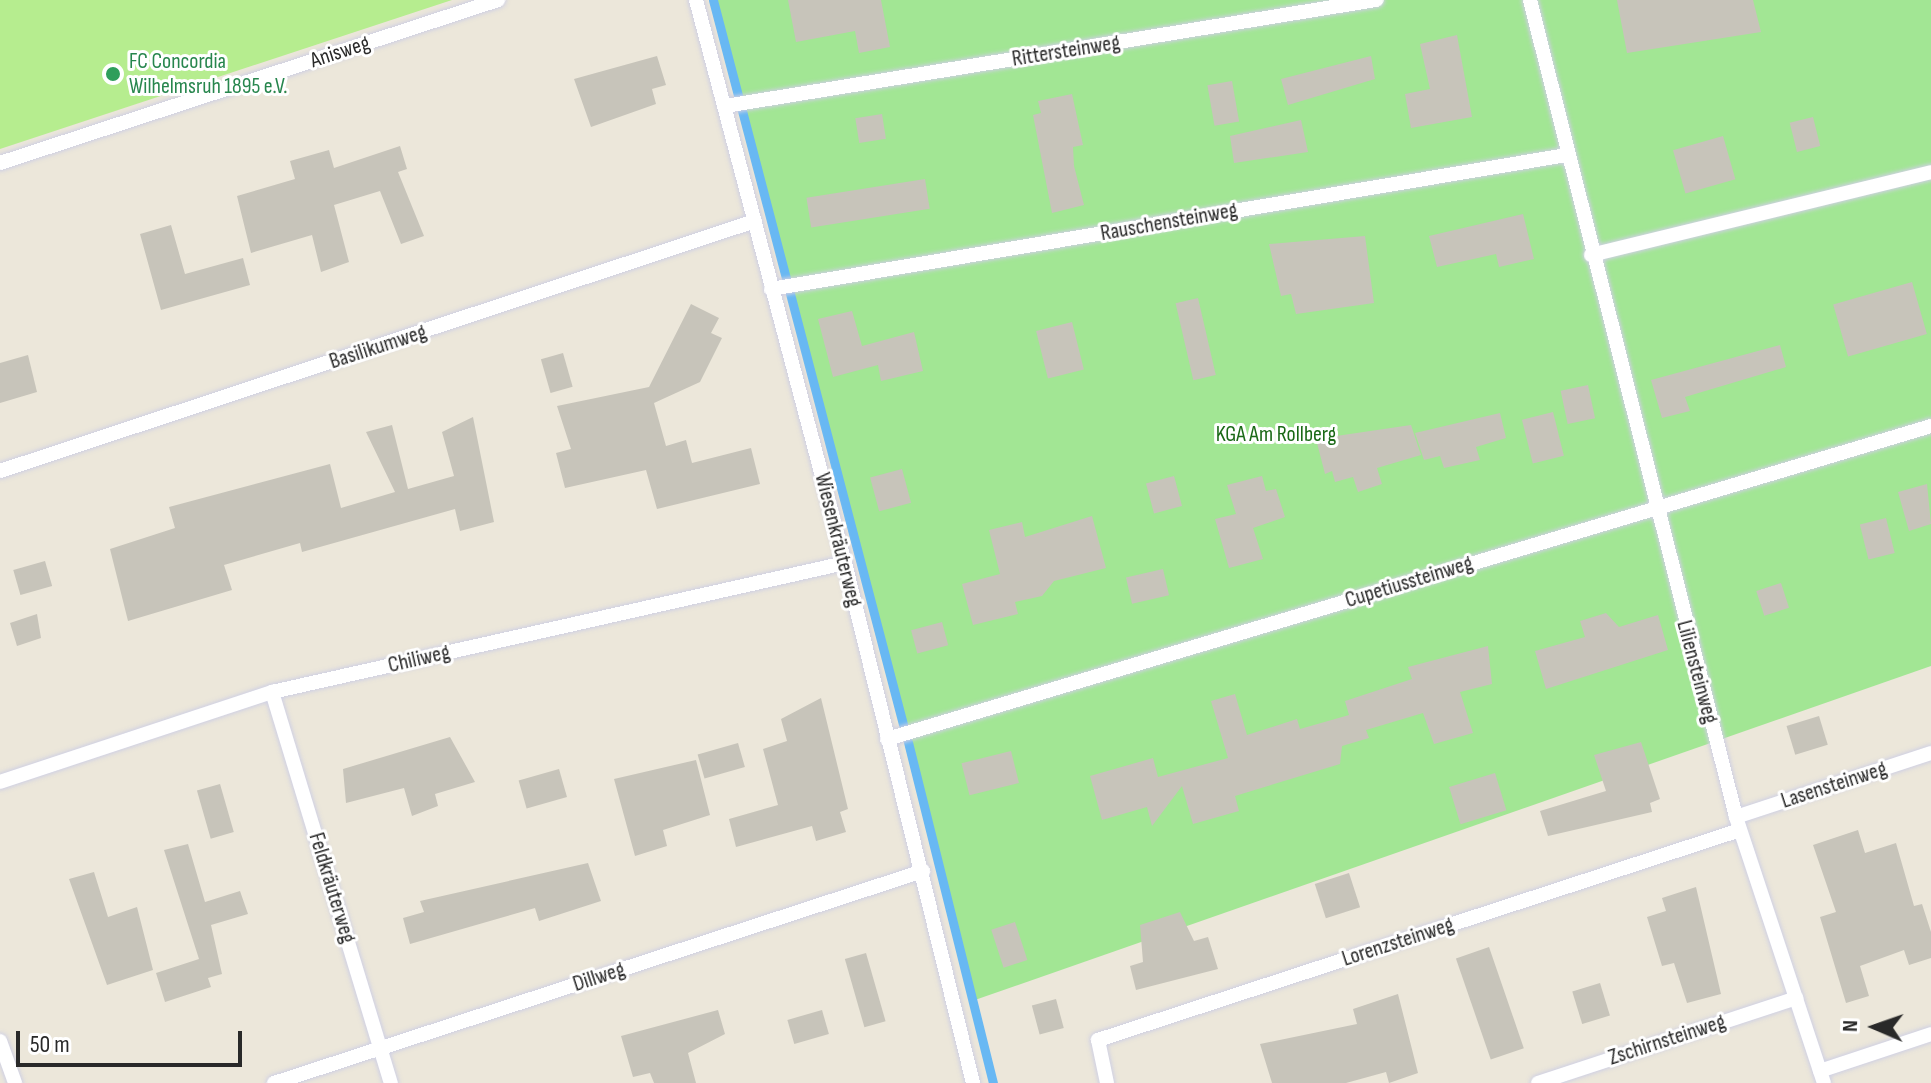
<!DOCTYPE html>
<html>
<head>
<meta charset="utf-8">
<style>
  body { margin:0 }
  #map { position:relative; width:1931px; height:1083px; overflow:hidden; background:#ece7da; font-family:"Sofia Sans Condensed",sans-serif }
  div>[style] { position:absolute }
  .green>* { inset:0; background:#a2e694 }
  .pitch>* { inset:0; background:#b6ed8f }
  .stream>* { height:9px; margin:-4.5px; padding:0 4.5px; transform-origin:4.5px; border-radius:4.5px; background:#68b8f3 }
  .building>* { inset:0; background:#c7c4ba; transform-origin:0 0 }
  .roads { filter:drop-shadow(0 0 2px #cfd0e3) drop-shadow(0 0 2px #cfd0e3) }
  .service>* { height:14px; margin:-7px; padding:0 7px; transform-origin:7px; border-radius:7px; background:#fff }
  .dots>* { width:22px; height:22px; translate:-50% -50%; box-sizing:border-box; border:4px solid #fff; border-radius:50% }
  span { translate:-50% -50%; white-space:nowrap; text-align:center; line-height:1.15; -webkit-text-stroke:6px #fff; paint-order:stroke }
  .street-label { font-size:22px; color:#292929 }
  .leisure-label { font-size:22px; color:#27864d }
  .left { translate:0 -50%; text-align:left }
  .park-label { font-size:22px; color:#1a6916 }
  .north { position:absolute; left:1835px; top:987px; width:80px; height:80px; -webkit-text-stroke:6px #fff; paint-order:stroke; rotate:272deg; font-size:22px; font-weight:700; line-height:32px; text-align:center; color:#292929 }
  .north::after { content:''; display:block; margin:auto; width:28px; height:36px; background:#292929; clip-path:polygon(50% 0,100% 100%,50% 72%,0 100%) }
  .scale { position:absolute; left:16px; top:1031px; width:226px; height:36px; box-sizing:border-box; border:4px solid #292929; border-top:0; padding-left:10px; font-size:24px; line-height:28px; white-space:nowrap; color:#292929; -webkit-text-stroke:6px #fff; paint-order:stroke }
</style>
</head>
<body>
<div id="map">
  <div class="green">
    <div style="clip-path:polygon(713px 0,1931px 0,1931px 666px,972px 1001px)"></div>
  </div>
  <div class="pitch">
    <div style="clip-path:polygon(0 0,452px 0,0 149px)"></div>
  </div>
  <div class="stream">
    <div style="left:713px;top:0;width:749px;rotate:75.3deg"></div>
    <div style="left:908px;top:742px;width:351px;rotate:76deg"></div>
  </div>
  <div class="building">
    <div style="clip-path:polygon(788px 0,881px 0,890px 47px,859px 53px,855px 31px,796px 42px)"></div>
    <div style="clip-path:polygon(1617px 0,1753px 0,1761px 32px,1627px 53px)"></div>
    <div style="clip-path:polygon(1457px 35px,1472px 117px,1411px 128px,1405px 94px,1430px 89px,1420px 44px)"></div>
    <div style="clip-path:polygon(657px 56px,666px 85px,652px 89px,656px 104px,591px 127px,574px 79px)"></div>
    <div style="clip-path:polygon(1371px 56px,1375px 79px,1288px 105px,1281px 79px)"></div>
    <div style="left:1232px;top:81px;width:41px;height:25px;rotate:80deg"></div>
    <div style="clip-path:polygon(1072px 94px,1083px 145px,1073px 147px,1074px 166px,1084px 205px,1052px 213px,1033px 115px,1041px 113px,1038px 101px)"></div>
    <div style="left:882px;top:114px;width:25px;height:27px;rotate:81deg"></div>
    <div style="left:1813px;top:117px;width:30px;height:24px;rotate:76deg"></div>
    <div style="clip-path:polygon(1301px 120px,1308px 152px,1234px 163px,1230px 136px)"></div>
    <div style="left:1723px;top:136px;width:45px;height:52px;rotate:74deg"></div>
    <div style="clip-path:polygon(400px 146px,407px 169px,398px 172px,424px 236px,401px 244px,380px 191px,334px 205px,349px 262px,321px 272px,312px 235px,251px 253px,237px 196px,295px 179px,290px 161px,329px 150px,334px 168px)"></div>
    <div style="left:925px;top:179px;width:30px;height:120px;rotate:81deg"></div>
    <div style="clip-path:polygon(1523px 214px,1534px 259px,1499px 267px,1496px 254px,1437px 267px,1429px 236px)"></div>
    <div style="clip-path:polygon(171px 225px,185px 274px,243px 258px,250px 285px,161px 310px,140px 234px)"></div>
    <div style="clip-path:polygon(1365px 236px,1374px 303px,1296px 314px,1291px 294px,1281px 296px,1269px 244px)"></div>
    <div style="left:1912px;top:282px;width:54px;height:82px;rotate:74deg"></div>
    <div style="left:1198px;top:298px;width:79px;height:23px;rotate:77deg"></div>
    <div style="clip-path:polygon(691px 304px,719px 318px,711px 333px,722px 338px,700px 382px,654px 403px,666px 446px,686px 440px,692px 463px,751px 448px,760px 484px,657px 509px,646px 470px,565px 488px,556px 453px,571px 449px,557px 406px,649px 387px)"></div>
    <div style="clip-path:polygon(852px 311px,862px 346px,914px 332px,923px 371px,881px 381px,878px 365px,833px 377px,818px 319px)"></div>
    <div style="left:1072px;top:322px;width:49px;height:37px;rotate:76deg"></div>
    <div style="clip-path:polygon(1780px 345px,1786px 367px,1685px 397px,1690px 411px,1662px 418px,1651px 380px)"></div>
    <div style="left:563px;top:353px;width:35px;height:23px;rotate:74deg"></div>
    <div style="clip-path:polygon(28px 355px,37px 392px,0 403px,0 363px)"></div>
    <div style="left:1588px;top:385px;width:34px;height:28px;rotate:78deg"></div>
    <div style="left:1553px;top:412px;width:45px;height:32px;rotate:76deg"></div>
    <div style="clip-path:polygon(1500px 413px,1506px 438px,1476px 447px,1480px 460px,1444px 468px,1440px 456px,1424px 460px,1415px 433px)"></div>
    <div style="clip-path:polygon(473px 417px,494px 522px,460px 531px,455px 509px,302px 552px,300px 543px,224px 565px,232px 590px,128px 621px,110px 549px,175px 528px,169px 507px,330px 464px,341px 508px,395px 492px,366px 432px,392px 425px,408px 489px,454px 476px,442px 432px)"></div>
    <div style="clip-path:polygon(1411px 425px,1421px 455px,1377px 468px,1382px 484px,1358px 492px,1353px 477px,1335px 482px,1332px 471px,1325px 474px,1316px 439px)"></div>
    <div style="left:902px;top:469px;width:35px;height:33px;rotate:75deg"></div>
    <div style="left:1174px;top:476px;width:31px;height:29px;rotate:75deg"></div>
    <div style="clip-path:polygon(1262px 476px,1266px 491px,1276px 489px,1285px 517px,1253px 528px,1263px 559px,1229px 568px,1215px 519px,1236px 514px,1227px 485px)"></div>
    <div style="clip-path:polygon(1927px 484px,1931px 524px,1909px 531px,1898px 492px)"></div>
    <div style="clip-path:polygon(1092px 516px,1106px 568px,1054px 581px,1042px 596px,1015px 602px,1018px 614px,973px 625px,962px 584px,1000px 574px,989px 530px,1022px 522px,1025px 537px)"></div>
    <div style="left:1886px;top:518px;width:36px;height:27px;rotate:76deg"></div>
    <div style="left:45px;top:561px;width:26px;height:33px;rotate:74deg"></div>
    <div style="left:1163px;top:569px;width:27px;height:38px;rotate:77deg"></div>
    <div style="left:1781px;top:583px;width:26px;height:26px;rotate:72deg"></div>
    <div style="clip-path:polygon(1606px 613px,1619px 627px,1658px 615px,1668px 650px,1546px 689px,1535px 651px,1585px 637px,1580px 621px)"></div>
    <div style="clip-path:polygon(37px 614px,41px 638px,17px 646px,10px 623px)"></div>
    <div style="left:942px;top:622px;width:24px;height:32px;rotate:75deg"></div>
    <div style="clip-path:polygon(1488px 646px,1492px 684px,1460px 692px,1473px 733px,1434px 744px,1423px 713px,1366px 730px,1369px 738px,1342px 746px,1340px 764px,1235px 796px,1239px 811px,1193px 824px,1182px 786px,1152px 826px,1147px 807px,1102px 820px,1090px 776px,1153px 758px,1158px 777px,1228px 758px,1211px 701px,1235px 694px,1247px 735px,1297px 719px,1300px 729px,1349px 715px,1345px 701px,1412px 679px,1408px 667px)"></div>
    <div style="clip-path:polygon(821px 698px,848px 809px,840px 812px,846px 832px,816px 841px,812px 826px,736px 847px,729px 819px,778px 805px,763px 749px,787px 741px,781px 719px)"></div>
    <div style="left:1819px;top:716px;width:30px;height:34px;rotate:73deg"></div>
    <div style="clip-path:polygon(450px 737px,475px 782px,435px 794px,438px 806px,412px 816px,404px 788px,346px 803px,343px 769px)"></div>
    <div style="clip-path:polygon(1641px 742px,1660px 799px,1650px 803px,1652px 812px,1548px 836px,1540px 811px,1606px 791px,1594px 755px)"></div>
    <div style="left:738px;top:743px;width:25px;height:42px;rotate:74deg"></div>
    <div style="left:1011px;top:751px;width:33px;height:51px;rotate:76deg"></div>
    <div style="clip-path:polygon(696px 760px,710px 815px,663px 830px,667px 846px,635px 856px,614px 779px)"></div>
    <div style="left:559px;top:769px;width:29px;height:42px;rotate:74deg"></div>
    <div style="left:1495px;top:773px;width:39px;height:48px;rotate:73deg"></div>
    <div style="left:220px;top:784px;width:50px;height:24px;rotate:74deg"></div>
    <div style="clip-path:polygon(1858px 830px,1865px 853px,1896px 843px,1914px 906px,1922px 904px,1931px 932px,1931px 958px,1909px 965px,1904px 950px,1860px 966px,1869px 996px,1846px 1003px,1820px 917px,1836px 912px,1813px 845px)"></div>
    <div style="clip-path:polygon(188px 844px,205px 902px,240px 891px,248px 914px,211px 925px,222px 974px,208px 978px,211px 987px,165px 1002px,156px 973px,199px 959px,164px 850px)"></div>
    <div style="clip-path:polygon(588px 863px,601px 901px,539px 921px,535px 908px,410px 944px,403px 918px,424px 912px,420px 901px)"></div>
    <div style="clip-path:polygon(94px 872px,108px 917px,137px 907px,153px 970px,107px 985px,69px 879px)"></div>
    <div style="left:1349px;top:873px;width:36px;height:36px;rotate:72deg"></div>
    <div style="clip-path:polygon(1696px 887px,1721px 994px,1687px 1003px,1674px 963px,1662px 966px,1647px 917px,1666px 911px,1662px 898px)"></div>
    <div style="clip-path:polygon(1180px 912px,1194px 941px,1208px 937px,1218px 969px,1136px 990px,1130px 966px,1143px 962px,1140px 925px)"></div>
    <div style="left:1015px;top:922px;width:40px;height:25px;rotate:72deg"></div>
    <div style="left:1489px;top:947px;width:107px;height:35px;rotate:71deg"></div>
    <div style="left:866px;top:953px;width:71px;height:22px;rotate:74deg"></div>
    <div style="left:1600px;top:983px;width:34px;height:29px;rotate:73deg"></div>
    <div style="clip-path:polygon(1398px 994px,1418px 1073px,1389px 1083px,1386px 1072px,1346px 1083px,1272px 1083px,1260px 1044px,1357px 1024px,1353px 1009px)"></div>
    <div style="left:1056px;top:999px;width:30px;height:25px;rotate:75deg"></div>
    <div style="clip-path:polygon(718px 1010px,725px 1034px,688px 1053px,696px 1083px,654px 1083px,650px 1073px,633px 1077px,621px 1036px)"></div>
    <div style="left:822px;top:1010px;width:25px;height:36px;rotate:74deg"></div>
  </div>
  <div class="roads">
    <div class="service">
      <div style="left:696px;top:0;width:582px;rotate:75.18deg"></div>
      <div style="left:845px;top:563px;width:536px;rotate:76.17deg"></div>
      <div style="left:1530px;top:0;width:843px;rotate:75.85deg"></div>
      <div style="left:1736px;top:817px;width:280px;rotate:71.7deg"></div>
      <div style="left:725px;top:106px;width:660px;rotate:-9.25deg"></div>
      <div style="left:0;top:163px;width:524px;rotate:-18.12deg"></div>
      <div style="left:1591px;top:255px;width:350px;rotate:-13.7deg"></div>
      <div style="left:771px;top:289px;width:807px;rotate:-9.56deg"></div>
      <div style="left:0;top:471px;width:795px;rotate:-18.32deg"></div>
      <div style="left:272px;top:692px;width:409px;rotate:73.1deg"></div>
      <div style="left:887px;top:739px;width:1090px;rotate:-16.69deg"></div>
      <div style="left:0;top:782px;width:287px;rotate:-18.3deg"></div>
      <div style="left:272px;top:692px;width:587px;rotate:-12.69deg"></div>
      <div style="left:1736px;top:817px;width:205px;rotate:-18.2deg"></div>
      <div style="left:0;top:1041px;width:45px;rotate:70.3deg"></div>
      <div style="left:1820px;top:1071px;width:117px;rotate:-18.4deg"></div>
      <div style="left:274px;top:1083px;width:683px;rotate:-18.09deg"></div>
      <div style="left:1107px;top:1083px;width:44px;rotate:-101.8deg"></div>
      <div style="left:1098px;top:1040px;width:675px;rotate:-18.11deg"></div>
      <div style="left:1538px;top:1083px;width:272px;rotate:-18.2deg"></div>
    </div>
  </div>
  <div class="dots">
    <div style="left:113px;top:74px;background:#2e9e5b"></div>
  </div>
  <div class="street-label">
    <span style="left:1066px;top:51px;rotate:-9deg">Rittersteinweg</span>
    <span style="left:340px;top:52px;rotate:-18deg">Anisweg</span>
    <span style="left:1169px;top:222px;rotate:-10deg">Rauschensteinweg</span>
    <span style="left:378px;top:347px;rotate:-18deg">Basilikumweg</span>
    <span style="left:838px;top:540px;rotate:76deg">Wiesenkräuterweg</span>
    <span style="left:1409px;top:582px;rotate:-17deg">Cupetiussteinweg</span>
    <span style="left:419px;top:659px;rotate:-13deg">Chiliweg</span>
    <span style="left:1697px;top:672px;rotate:75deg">Liliensteinweg</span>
    <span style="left:1834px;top:785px;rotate:-18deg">Lasensteinweg</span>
    <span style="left:332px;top:888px;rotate:73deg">Feldkräuterweg</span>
    <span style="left:1398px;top:942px;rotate:-18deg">Lorenzsteinweg</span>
    <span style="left:599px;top:977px;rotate:-18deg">Dillweg</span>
    <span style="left:1667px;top:1040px;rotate:-18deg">Zschirnsteinweg</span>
  </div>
  <div class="leisure-label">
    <span class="left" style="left:129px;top:74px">FC Concordia<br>Wilhelmsruh 1895 e.V.</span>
  </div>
  <div class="park-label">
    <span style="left:1276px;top:435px">KGA Am Rollberg</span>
  </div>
  <div class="north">N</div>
  <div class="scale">50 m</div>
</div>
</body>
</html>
